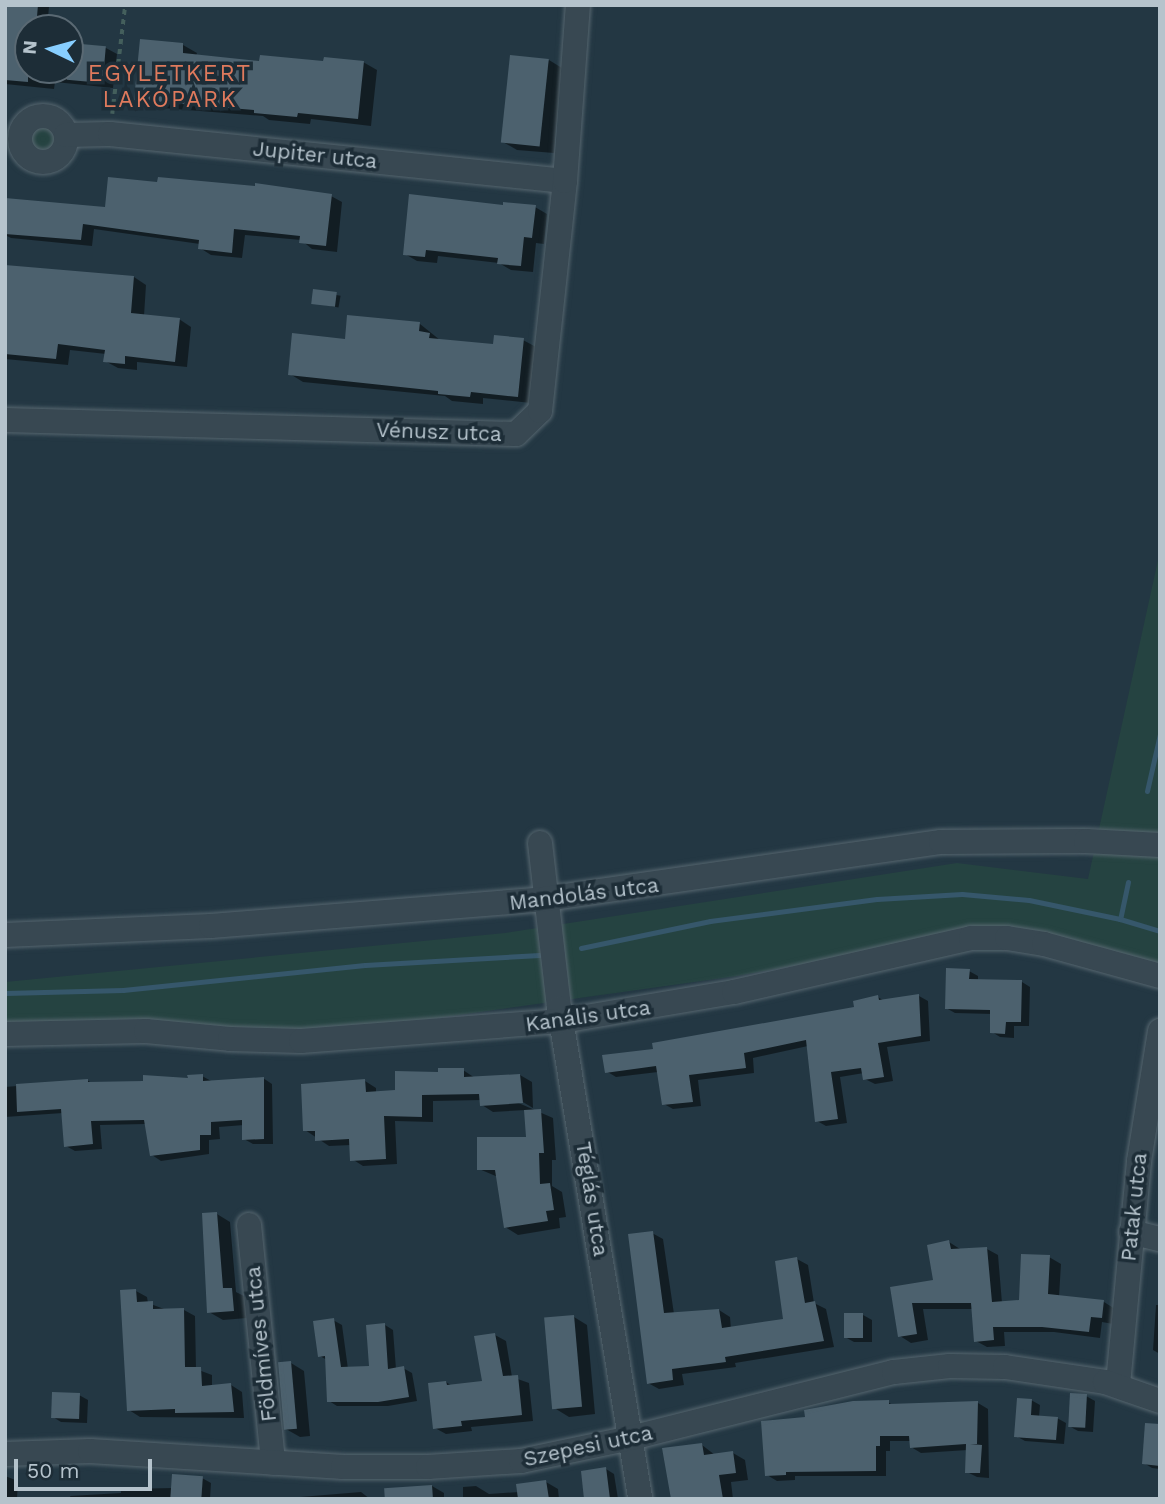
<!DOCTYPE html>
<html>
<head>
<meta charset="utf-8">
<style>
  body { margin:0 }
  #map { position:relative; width:1165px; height:1504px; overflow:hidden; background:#233743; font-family:"Work Sans",sans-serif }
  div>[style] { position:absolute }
  .green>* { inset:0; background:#254341 }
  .round { border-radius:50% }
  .shadow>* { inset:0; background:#0007; transform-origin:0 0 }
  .stream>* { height:5px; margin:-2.5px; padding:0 2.5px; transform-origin:2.5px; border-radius:2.5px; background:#36576b }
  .building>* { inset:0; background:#4c616e; transform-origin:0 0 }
  .path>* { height:3.5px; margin-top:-1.75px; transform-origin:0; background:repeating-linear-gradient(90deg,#445f5c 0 5px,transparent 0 10px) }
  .roads { filter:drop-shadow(0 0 2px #56666f) drop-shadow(0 0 2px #56666f) }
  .minor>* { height:24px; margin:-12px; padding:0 12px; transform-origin:12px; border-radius:12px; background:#384852 }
  .minor>.ring { margin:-12px; padding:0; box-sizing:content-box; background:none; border:24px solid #384852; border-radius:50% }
  span { translate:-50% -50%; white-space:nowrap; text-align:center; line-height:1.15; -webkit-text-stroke:7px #1d2d37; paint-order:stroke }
  .street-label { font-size:21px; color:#b5c3cc }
  .neighbourhood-label { font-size:23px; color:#df7a5d; letter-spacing:2px }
  .frame { position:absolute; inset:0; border:7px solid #b5c3cc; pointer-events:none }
  .north { position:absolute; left:14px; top:14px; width:70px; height:70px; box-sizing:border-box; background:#1d2d37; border:2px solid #5a6973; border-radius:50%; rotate:275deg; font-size:19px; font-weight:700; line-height:28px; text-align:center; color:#b5c3cc }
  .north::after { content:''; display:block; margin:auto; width:24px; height:32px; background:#87ceff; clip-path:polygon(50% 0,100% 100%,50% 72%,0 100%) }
  .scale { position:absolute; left:14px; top:1459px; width:138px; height:32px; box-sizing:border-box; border:4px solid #b5c3cc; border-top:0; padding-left:9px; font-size:21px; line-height:24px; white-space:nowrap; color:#b5c3cc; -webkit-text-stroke:5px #1d2d37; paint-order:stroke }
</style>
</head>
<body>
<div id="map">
  <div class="green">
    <div class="round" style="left:27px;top:123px;width:32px;height:32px"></div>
    <div style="clip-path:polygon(1160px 551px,1160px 971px,989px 930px,737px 976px,295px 1038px,5px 1027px,5px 982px,505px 933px,957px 863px,1088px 879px)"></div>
  </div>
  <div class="shadow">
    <div style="clip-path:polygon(5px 5px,49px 7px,47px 28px,28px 28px,28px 70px,70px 70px,70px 45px,106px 48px,117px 54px,113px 88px,55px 82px,54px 89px,5px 84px)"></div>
    <div style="clip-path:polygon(183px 45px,197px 53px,196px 56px,261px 62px,363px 62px,377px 70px,371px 126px,311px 119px,310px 124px,269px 120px,263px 116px,150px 107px,136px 99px)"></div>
    <div style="clip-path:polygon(549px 60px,562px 68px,554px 153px,517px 150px,503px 142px)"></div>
    <div style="clip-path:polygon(331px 196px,342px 202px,337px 252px,312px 249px,301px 240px,245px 235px,242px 258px,211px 255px,200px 248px,200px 244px,94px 229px,92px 246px,11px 238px,5px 235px,5px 200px,106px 209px)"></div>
    <div style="clip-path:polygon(505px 207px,535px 207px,547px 214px,544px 244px,536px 243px,533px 272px,511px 270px,499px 263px,438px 256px,437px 263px,417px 261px,405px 254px)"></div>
    <div style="clip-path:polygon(5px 267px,134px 277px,146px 285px,144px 316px,179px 319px,191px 327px,187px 367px,137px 362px,137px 370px,118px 368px,105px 361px,106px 354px,70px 350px,68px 365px,5px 359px)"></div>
    <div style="left:314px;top:291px;width:27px;height:12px;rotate:10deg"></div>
    <div style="clip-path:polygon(349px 317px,420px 324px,440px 340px,495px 346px,523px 340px,536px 347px,531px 403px,483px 398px,483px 404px,452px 401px,445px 396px,303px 382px,290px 374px,346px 340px)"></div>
    <div style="clip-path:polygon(969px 971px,978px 976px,978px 981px,1022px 982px,1030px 987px,1029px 1026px,1014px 1026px,1014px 1038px,1000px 1037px,992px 1032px,992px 1014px,955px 1013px,946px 1008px)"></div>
    <div style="clip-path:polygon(919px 996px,928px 1001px,930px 1041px,887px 1047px,893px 1081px,875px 1084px,865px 1079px,864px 1073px,840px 1077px,847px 1123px,826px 1126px,817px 1121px,808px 1046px,753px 1058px,754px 1073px,698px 1080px,701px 1106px,673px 1109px,664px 1104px,658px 1072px,616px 1077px,606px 1071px,655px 1050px,856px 1008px,878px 997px,884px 1001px)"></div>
    <div style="clip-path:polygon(463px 1070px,475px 1078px,520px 1075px,532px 1082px,533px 1108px,516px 1098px,514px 1101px,553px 1118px,556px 1160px,552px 1160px,552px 1186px,562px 1192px,566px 1217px,559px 1218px,560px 1228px,518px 1235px,505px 1227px,498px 1177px,479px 1169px,528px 1138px,526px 1110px,493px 1112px,482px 1105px,482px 1100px,433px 1101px,433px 1122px,395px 1121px,397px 1164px,363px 1166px,352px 1159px,351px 1145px,329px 1146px,305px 1130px,365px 1081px,376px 1088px,376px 1093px,396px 1092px,440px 1074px)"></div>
    <div style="clip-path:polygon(202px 1076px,213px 1082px,263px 1078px,272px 1084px,273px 1144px,253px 1144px,244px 1139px,244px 1125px,219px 1127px,220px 1139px,209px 1140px,209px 1154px,161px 1161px,152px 1155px,146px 1124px,100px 1125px,102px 1149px,75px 1151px,66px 1146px,63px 1113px,5px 1117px,5px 1087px,87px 1080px,93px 1084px,189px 1079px)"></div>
    <div style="clip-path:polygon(217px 1214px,230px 1222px,236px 1292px,246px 1297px,247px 1318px,223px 1320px,209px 1312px)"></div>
    <div style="clip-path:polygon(652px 1233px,663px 1239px,674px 1314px,719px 1310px,730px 1317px,731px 1329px,785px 1320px,797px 1259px,808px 1265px,814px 1303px,826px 1309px,834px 1347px,735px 1363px,736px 1367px,682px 1374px,684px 1385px,659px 1389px,648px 1383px)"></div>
    <div style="clip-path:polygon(949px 1242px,960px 1249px,987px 1249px,998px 1255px,1002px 1303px,1021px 1302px,1049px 1257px,1061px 1264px,1059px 1297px,1104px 1302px,1115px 1309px,1113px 1324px,1102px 1322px,1100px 1338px,1054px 1332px,1004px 1332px,1005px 1346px,987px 1347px,976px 1341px,973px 1309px,923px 1309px,928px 1340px,911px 1343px,900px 1336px,892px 1288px,935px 1281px)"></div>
    <div style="clip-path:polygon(136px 1291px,147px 1297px,148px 1303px,164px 1309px,184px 1310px,195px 1316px,196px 1369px,212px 1375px,212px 1387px,231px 1385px,242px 1392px,244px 1418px,140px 1417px,129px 1410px)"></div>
    <div style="clip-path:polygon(1156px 1305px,1160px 1305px,1160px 1354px,1153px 1350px)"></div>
    <div style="clip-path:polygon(863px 1315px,872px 1320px,872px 1342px,854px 1342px,845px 1337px)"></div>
    <div style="clip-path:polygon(574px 1317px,587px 1325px,595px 1414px,569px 1417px,556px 1409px)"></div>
    <div style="clip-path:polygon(333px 1320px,342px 1325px,348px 1369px,370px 1368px,385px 1325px,393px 1330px,396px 1369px,403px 1368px,412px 1373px,417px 1401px,388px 1406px,337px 1406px,329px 1401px,327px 1360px,320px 1356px)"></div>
    <div style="clip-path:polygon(495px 1335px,506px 1341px,512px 1377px,529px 1383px,533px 1421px,471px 1427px,472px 1431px,446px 1434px,435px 1428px,446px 1382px,452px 1386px,484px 1382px)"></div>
    <div style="clip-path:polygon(291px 1363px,304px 1371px,310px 1436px,300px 1437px,286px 1429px)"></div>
    <div style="clip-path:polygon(79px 1395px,88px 1400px,87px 1423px,61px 1422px,53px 1417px)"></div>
    <div style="clip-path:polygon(1086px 1396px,1095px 1401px,1093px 1432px,1078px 1431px,1069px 1426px)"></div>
    <div style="clip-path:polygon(1031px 1400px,1040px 1405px,1039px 1417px,1057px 1418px,1066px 1423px,1064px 1444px,1025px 1441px,1016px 1436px)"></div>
    <div style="clip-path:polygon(888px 1402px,894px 1406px,978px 1403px,988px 1409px,989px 1478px,977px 1477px,967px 1472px,968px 1450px,921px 1453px,911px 1447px,911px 1441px,890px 1441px,890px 1451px,886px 1451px,886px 1476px,795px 1476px,795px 1480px,777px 1481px,767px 1475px,807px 1419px)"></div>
    <div style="clip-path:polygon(1160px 1426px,1160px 1469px,1152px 1468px,1144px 1463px)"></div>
    <div style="clip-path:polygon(702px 1445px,715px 1455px,733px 1453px,745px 1460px,748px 1480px,731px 1482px,733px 1499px,672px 1499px)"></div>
    <div style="clip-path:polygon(606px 1469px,614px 1474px,618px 1499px,586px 1499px)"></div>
    <div style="clip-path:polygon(5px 1476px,18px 1481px,17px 1498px,49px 1499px,5px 1499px)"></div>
    <div style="clip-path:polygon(202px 1478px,211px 1483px,210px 1499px,71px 1499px,70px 1496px,121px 1493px,121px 1489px,173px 1488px)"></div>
    <div style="clip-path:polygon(546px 1482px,558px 1489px,559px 1499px,463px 1499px,463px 1487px,476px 1486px,489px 1494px,519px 1492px)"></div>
    <div style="clip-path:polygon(432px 1486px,444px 1493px,444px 1499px,396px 1499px)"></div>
    <div style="clip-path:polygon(361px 1492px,370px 1499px,288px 1499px,288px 1498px)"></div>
  </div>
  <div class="stream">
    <div style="left:1147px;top:791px;width:58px;rotate:-77.2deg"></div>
    <div style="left:1128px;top:882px;width:38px;rotate:102deg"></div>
    <div style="left:1120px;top:919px;width:42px;rotate:16.7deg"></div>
    <div style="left:581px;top:948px;width:132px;rotate:-11.8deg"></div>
    <div style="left:710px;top:921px;width:168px;rotate:-7.5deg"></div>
    <div style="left:877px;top:899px;width:85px;rotate:-3.4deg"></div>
    <div style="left:962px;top:894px;width:67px;rotate:5.1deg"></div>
    <div style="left:1029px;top:900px;width:93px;rotate:11.8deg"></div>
    <div style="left:5px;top:993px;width:118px;rotate:-1.5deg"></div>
    <div style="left:123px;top:990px;width:243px;rotate:-5.9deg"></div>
    <div style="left:365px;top:965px;width:175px;rotate:-3.3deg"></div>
  </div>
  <div class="building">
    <div style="clip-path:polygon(5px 5px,38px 5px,36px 28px,28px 27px,28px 82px,5px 80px)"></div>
    <div style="clip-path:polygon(140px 39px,183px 43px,183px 53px,259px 61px,260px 55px,323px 61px,324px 57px,364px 61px,358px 119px,298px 113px,297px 117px,254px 113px,254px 110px,134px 100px)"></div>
    <div style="left:70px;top:43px;width:36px;height:37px;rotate:5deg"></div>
    <div style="left:510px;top:55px;width:39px;height:88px;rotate:6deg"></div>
    <div style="clip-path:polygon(108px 177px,157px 182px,158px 177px,255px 186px,255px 183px,332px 194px,326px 246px,299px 243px,300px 236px,234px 229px,232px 253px,198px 249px,199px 240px,83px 224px,81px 240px,5px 234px,5px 198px,105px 207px)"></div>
    <div style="clip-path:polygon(409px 194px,503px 205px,503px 202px,536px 205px,532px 238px,524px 237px,521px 266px,497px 264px,498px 258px,426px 250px,425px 257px,403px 255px)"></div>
    <div style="clip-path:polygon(5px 265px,134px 276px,131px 313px,180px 318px,175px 362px,125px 356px,125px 364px,103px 362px,105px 350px,58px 344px,56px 359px,5px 354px)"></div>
    <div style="left:313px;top:289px;width:24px;height:15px;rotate:7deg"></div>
    <div style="clip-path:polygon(347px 315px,420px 322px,419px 331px,430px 333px,429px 338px,493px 344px,494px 335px,524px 338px,518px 397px,471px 392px,470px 397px,438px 394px,438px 391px,288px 375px,292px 333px,345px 339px)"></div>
    <div style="clip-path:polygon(946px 968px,970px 969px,969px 979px,1022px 980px,1021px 1022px,1006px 1022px,1005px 1034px,990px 1033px,990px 1010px,945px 1009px)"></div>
    <div style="clip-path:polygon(919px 994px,921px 1036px,878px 1043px,884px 1077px,863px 1080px,861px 1068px,831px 1072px,838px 1119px,815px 1122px,806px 1040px,744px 1053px,746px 1068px,689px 1075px,693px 1102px,662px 1105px,656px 1066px,605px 1073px,602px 1055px,653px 1049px,652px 1043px,854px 1007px,853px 1001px,878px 995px,879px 1000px)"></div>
    <div style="clip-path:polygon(438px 1068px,464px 1068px,464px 1077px,520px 1074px,523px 1103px,480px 1106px,479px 1094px,422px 1095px,422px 1117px,384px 1116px,386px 1159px,350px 1161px,349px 1139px,315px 1141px,315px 1131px,303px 1131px,301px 1084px,365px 1079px,366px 1092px,395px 1090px,395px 1071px,438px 1072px)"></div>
    <div style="clip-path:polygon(203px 1074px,203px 1081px,264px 1077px,264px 1139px,242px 1140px,242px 1120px,211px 1122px,211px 1135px,200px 1135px,200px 1150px,150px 1156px,144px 1120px,91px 1121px,93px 1144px,64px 1147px,61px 1109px,17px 1112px,16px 1084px,88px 1079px,88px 1082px,143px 1081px,143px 1075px,188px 1078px,187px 1075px)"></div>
    <div style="clip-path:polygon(541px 1109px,544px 1153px,539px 1153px,540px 1184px,550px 1183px,554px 1210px,546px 1211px,548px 1221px,504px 1228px,495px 1170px,477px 1170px,477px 1137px,526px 1137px,524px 1110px)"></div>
    <div style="clip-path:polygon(217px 1212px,223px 1288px,232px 1288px,234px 1311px,207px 1313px,202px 1213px)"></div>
    <div style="clip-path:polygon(653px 1231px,664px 1313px,719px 1309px,722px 1328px,783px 1319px,775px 1261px,797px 1257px,805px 1303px,815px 1301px,824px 1341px,725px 1357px,726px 1362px,672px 1369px,673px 1380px,647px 1384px,628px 1234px)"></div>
    <div style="clip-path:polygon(949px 1240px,951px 1249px,987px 1247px,992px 1302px,1019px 1300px,1021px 1254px,1050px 1255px,1048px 1294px,1104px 1300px,1102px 1318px,1091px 1317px,1089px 1332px,1042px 1327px,993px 1327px,994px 1340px,974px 1342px,971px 1303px,912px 1303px,917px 1334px,898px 1337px,890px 1287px,933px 1280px,927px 1245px)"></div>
    <div style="clip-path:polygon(136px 1289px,137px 1302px,153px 1301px,153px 1309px,184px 1308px,185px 1367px,201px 1367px,202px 1386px,231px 1383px,234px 1412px,175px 1413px,175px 1409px,127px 1411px,120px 1290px)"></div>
    <div style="left:863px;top:1313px;width:25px;height:19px;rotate:90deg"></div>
    <div style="left:574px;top:1315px;width:92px;height:30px;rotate:85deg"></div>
    <div style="clip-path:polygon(334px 1318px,341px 1367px,369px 1366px,366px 1325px,385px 1323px,388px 1369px,404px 1366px,409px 1397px,378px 1402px,327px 1402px,325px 1356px,318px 1357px,313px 1321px)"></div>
    <div style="clip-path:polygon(495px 1333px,503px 1376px,518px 1375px,522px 1415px,461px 1421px,462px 1426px,433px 1429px,428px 1383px,446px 1381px,447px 1385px,482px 1381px,474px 1336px)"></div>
    <div style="left:291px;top:1361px;width:68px;height:13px;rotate:85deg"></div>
    <div style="left:52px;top:1392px;width:28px;height:26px;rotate:2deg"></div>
    <div style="left:1070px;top:1393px;width:17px;height:34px;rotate:3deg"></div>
    <div style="clip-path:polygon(1017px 1398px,1032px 1399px,1031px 1415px,1058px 1417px,1056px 1440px,1014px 1437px)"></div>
    <div style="clip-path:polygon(889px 1400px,889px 1404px,978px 1401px,977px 1444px,970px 1444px,982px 1445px,980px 1473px,965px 1473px,966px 1444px,910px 1448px,909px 1436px,880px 1436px,880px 1446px,876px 1446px,876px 1471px,786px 1472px,786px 1475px,765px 1476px,761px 1421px,805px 1417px,804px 1410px,853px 1401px)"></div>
    <div style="clip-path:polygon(1145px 1423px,1160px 1424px,1160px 1466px,1142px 1464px)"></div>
    <div style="clip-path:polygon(702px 1443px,704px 1455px,733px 1451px,736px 1473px,719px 1475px,723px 1499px,671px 1499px,662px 1448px)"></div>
    <div style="clip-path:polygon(606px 1467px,610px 1499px,584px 1499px,581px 1471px)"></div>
    <div style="left:172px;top:1474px;width:31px;height:25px;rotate:4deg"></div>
    <div style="clip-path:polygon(546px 1480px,549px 1499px,518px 1499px,516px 1484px)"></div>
    <div style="left:432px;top:1485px;width:14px;height:48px;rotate:86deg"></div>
  </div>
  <div class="path">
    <div style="left:112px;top:114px;width:110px;rotate:-83.2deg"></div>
  </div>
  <div class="roads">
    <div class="minor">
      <div class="ring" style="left:20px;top:116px;width:22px;height:22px"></div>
      <div style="left:66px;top:135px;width:44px;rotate:-1.3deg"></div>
      <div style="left:110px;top:134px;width:457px;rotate:5.9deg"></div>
      <div style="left:5px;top:420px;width:511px;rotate:1.57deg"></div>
      <div style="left:516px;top:434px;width:33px;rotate:-44deg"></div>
      <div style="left:540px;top:411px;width:231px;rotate:-83.8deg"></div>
      <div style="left:565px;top:181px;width:176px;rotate:-85.8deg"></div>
      <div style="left:540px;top:843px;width:166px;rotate:83.4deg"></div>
      <div style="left:559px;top:1008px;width:498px;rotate:80.6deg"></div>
      <div style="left:5px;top:935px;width:206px;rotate:-2.5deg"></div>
      <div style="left:211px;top:926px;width:335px;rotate:-4.6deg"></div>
      <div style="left:545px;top:899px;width:400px;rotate:-8.2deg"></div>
      <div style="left:941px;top:842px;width:145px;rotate:-0.4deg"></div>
      <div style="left:1086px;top:841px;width:74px;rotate:3.1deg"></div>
      <div style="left:5px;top:1034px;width:141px;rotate:-1.2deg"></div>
      <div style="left:146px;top:1031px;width:84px;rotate:5.4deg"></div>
      <div style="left:230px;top:1039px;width:71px;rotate:1.6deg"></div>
      <div style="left:301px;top:1041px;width:262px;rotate:-4.4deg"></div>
      <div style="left:562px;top:1021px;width:174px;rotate:-9.6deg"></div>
      <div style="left:734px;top:992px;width:243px;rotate:-12.8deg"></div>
      <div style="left:971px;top:938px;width:36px"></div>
      <div style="left:1007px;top:938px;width:37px;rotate:9deg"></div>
      <div style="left:1044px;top:944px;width:120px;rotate:15.4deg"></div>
      <div style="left:249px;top:1225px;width:239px;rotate:84.2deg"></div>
      <div style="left:1131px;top:1232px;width:30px;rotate:14deg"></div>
      <div style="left:1118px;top:1384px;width:224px;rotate:-84.6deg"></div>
      <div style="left:1139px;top:1161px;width:132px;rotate:-80.8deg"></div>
      <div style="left:5px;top:1454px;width:85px;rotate:-2deg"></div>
      <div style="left:90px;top:1451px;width:254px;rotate:3.6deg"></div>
      <div style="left:343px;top:1467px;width:85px"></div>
      <div style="left:428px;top:1467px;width:93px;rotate:-3.7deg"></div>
      <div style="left:521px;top:1461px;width:112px;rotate:-11.8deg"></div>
      <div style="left:631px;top:1438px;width:271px;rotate:-14.1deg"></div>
      <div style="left:894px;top:1372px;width:56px;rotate:-6.1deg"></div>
      <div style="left:950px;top:1366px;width:55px;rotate:1deg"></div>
      <div style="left:1005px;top:1367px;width:101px;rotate:8.5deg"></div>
      <div style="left:1105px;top:1382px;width:58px;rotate:19.1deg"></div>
    </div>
  </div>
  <div class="street-label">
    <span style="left:315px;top:155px;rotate:6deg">Jupiter utca</span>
    <span style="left:439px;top:432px;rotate:2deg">Vénusz utca</span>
    <span style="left:584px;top:894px;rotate:-7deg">Mandolás utca</span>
    <span style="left:588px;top:1016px;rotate:-8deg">Kanális utca</span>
    <span style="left:592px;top:1199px;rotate:81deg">Téglás utca</span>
    <span style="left:1134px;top:1207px;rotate:-84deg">Patak utca</span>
    <span style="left:261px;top:1344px;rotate:-96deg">Földmíves utca</span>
    <span style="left:588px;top:1446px;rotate:-12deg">Szepesi utca</span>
  </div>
  <div class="neighbourhood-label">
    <span style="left:170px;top:87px">EGYLETKERT<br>LAKÓPARK</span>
  </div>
  <div class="frame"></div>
  <div class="north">N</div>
  <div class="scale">50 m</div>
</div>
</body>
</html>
